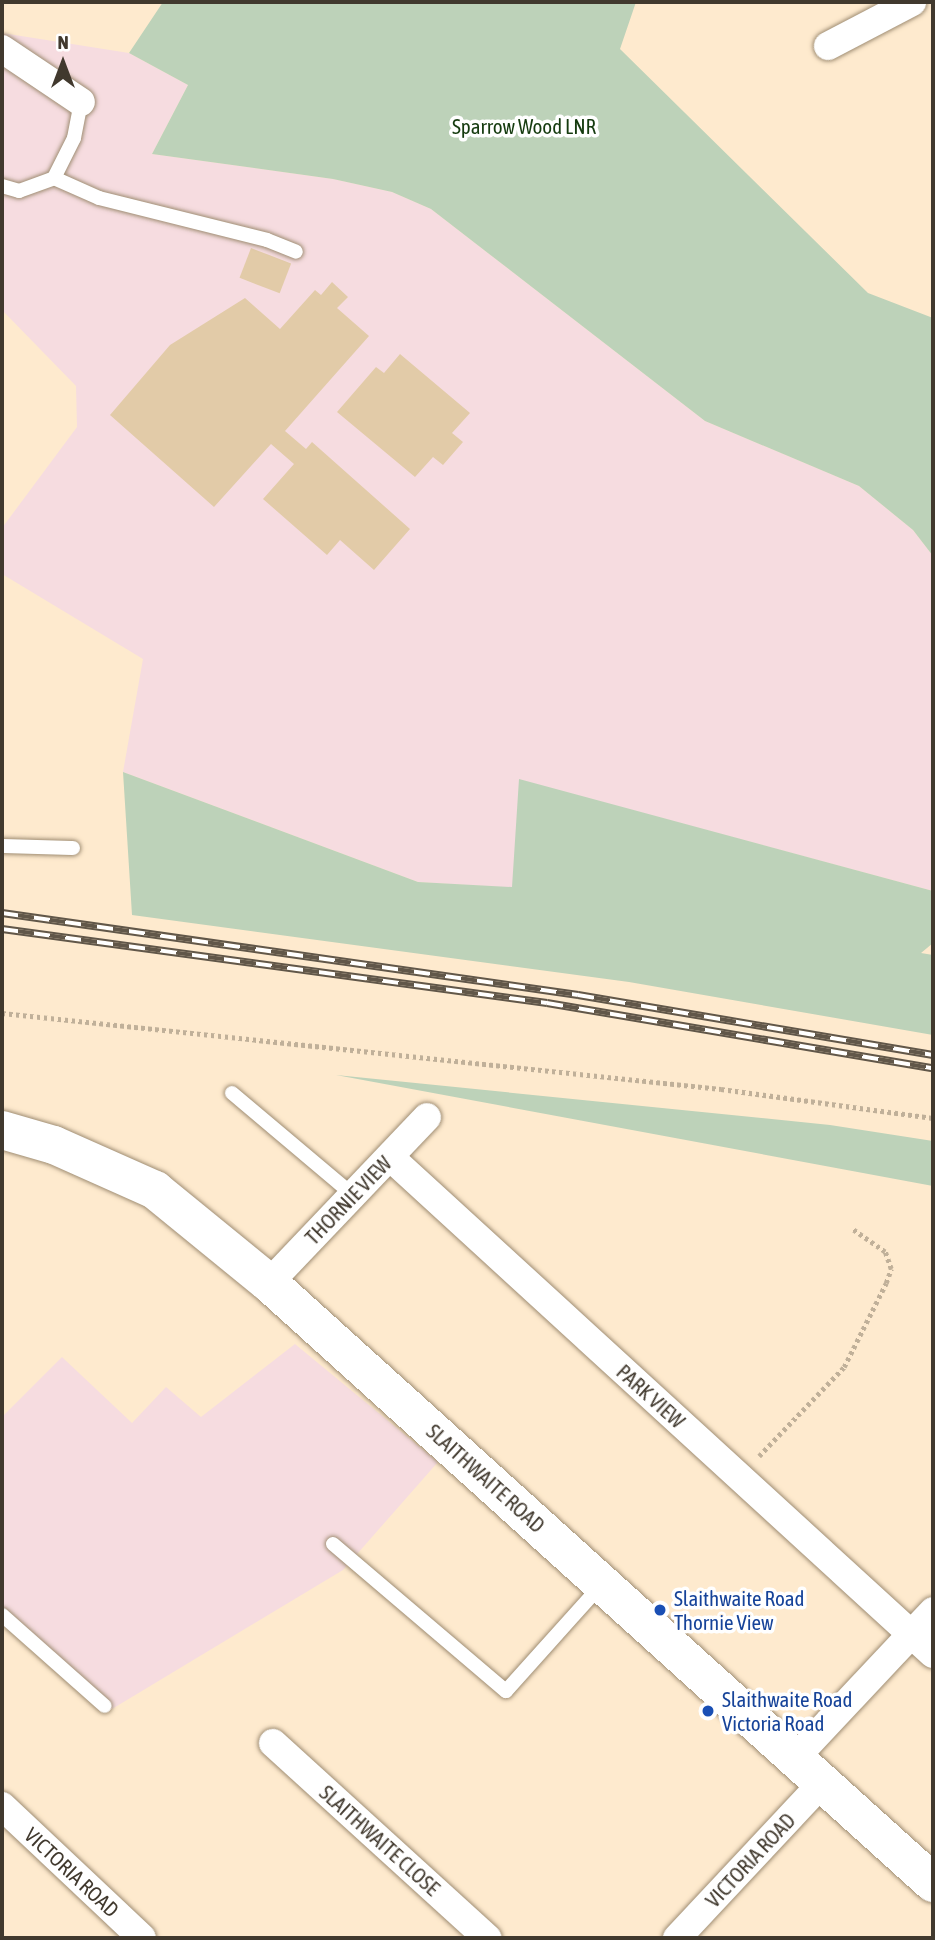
<!DOCTYPE html>
<html>
<head>
<meta charset="utf-8">
<style>
  body { margin:0 }
  #map { position:relative; width:935px; height:1940px; overflow:hidden; background:#feeace; font-family:"Asap Condensed",sans-serif }
  div>[style] { position:absolute }
  .education>* { inset:0; background:#f6dce0 }
  .green>* { inset:0; background:#bdd2b9 }
  .building>* { inset:0; background:#e2cba8; transform-origin:0 0 }
  .path>* { height:4.5px; margin-top:-2.25px; transform-origin:0; background:repeating-linear-gradient(90deg,#c0b099 0 3.5px,transparent 0 7px) }
  .roads { filter:drop-shadow(0 0 2px #9f8d73) drop-shadow(0 0 2px #9f8d73) }
  .lane>* { height:14px; margin:-7px; padding:0 7px; transform-origin:7px; border-radius:7px; background:#fff }
  .street>* { height:28px; margin:-14px; padding:0 14px; transform-origin:14px; border-radius:14px; background:#fff }
  .secondary>* { height:38px; margin:-19px; padding:0 19px; transform-origin:19px; border-radius:19px; background:#fff }
  .rail>* { height:8px; margin-top:-4px; transform-origin:0; background:repeating-linear-gradient(90deg,#fff 0 16px,#615749 0 32px); box-sizing:border-box; border-block:2px solid #615749 }
  .dots>* { width:19px; height:19px; translate:-50% -50%; box-sizing:border-box; border:4px solid #fff; border-radius:50% }
  span { translate:-50% -50%; white-space:nowrap; text-align:center; line-height:1.15; -webkit-text-stroke:7px #fff; paint-order:stroke }
  .park-label { font-size:21px; color:#153b0f }
  .street-label { font-size:21px; color:#41392e }
  .transit-label { font-size:21px; color:#164399 }
  .left { translate:0 -50%; text-align:left }
  .frame { position:absolute; inset:0; border:4px solid #41392e; pointer-events:none }
  .north { position:absolute; left:28px; top:28px; width:70px; height:70px; -webkit-text-stroke:5px #fff; paint-order:stroke; rotate:0deg; font-size:19px; font-weight:700; line-height:28px; text-align:center; color:#41392e }
  .north::after { content:''; display:block; margin:auto; width:24px; height:32px; background:#41392e; clip-path:polygon(50% 0,100% 100%,50% 72%,0 100%) }
</style>
</head>
<body>
<div id="map">
  <div class="education">
    <div style="clip-path:polygon(2px 33px,129px 53px,188px 85px,152px 154px,333px 179px,392px 192px,431px 209px,705px 421px,859px 486px,913px 530px,933px 556px,933px 891px,520px 780px,513px 888px,418px 882px,123px 772px,143px 659px,2px 574px,2px 528px,77px 427px,76px 386px,2px 310px)"></div>
    <div style="clip-path:polygon(295px 1344px,438px 1462px,343px 1570px,112px 1709px,2px 1607px,2px 1417px,62px 1357px,132px 1423px,166px 1387px,201px 1417px)"></div>
  </div>
  <div class="green">
    <div style="clip-path:polygon(163px 2px,636px 2px,620px 49px,868px 293px,933px 318px,933px 556px,913px 530px,859px 486px,705px 421px,431px 209px,392px 192px,333px 179px,152px 154px,188px 85px,129px 53px)"></div>
    <div style="clip-path:polygon(123px 772px,418px 882px,512px 887px,519px 779px,933px 891px,933px 943px,921px 953px,933px 955px,933px 1035px,629px 982px,132px 915px)"></div>
    <div style="clip-path:polygon(336px 1075px,830px 1125px,933px 1141px,933px 1186px)"></div>
  </div>
  <div class="building">
    <div style="left:251px;top:248px;width:43px;height:32px;rotate:21deg"></div>
    <div style="clip-path:polygon(332px 282px,348px 297px,337px 308px,369px 336px,285px 431px,306px 449px,312px 442px,410px 529px,374px 570px,340px 540px,327px 555px,263px 499px,294px 464px,271px 444px,214px 507px,110px 415px,170px 345px,245px 298px,280px 329px,315px 290px,321px 295px)"></div>
    <div style="clip-path:polygon(400px 354px,470px 413px,452px 433px,463px 442px,443px 465px,433px 457px,415px 477px,337px 412px,376px 367px,384px 373px)"></div>
  </div>
  <div class="path">
    <div style="left:2px;top:1013px;width:723px;rotate:6.03deg"></div>
    <div style="left:721px;top:1089px;width:214px;rotate:7.8deg"></div>
    <div style="left:759px;top:1456px;width:123px;rotate:-46.3deg"></div>
    <div style="left:844px;top:1367px;width:94px;rotate:-63.4deg"></div>
    <div style="left:886px;top:1283px;width:15px;rotate:-70deg"></div>
    <div style="left:891px;top:1269px;width:18px;rotate:-109deg"></div>
    <div style="left:885px;top:1252px;width:40px;rotate:-145.1deg"></div>
  </div>
  <div class="roads">
    <div class="lane">
      <div style="left:54px;top:178px;width:49px;rotate:24deg"></div>
      <div style="left:99px;top:198px;width:173px;rotate:14deg"></div>
      <div style="left:267px;top:240px;width:31px;rotate:22deg"></div>
      <div style="left:2px;top:186px;width:18px;rotate:16deg"></div>
      <div style="left:19px;top:191px;width:37px;rotate:-20deg"></div>
      <div style="left:54px;top:178px;width:45px;rotate:-63.4deg"></div>
      <div style="left:74px;top:138px;width:37px;rotate:-79deg"></div>
      <div style="left:2px;top:846px;width:71px;rotate:1.6deg"></div>
      <div style="left:232px;top:1093px;width:158px;rotate:40.1deg"></div>
      <div style="left:333px;top:1544px;width:227px;rotate:40.4deg"></div>
      <div style="left:506px;top:1691px;width:144px;rotate:-48.1deg"></div>
      <div style="left:2px;top:1615px;width:137px;rotate:41.5deg"></div>
    </div>
    <div class="street">
      <div style="left:828px;top:46px;width:95px;rotate:-27.6deg"></div>
      <div style="left:2px;top:49px;width:95px;rotate:33.9deg"></div>
      <div style="left:390px;top:1157px;width:736px;rotate:42.47deg"></div>
      <div style="left:269px;top:1283px;width:229px;rotate:-46.4deg"></div>
      <div style="left:273px;top:1743px;width:290px;rotate:42.3deg"></div>
      <div style="left:796px;top:1757px;width:200px;rotate:-46.8deg"></div>
      <div style="left:2px;top:1806px;width:192px;rotate:43.3deg"></div>
      <div style="left:677px;top:1938px;width:214px;rotate:-46.9deg"></div>
    </div>
    <div class="secondary">
      <div style="left:2px;top:1130px;width:54px;rotate:16.1deg"></div>
      <div style="left:54px;top:1145px;width:111px;rotate:24deg"></div>
      <div style="left:155px;top:1190px;width:147px;rotate:39.2deg"></div>
      <div style="left:269px;top:1283px;width:895px;rotate:42.1deg"></div>
    </div>
  </div>
  <div class="rail">
    <div style="left:2px;top:913px;width:582px;rotate:8.1deg"></div>
    <div style="left:578px;top:995px;width:360px;rotate:9.6deg"></div>
    <div style="left:2px;top:929px;width:550px;rotate:7.73deg"></div>
    <div style="left:547px;top:1003px;width:391px;rotate:9.6deg"></div>
  </div>
  <div class="dots">
    <div style="left:660px;top:1610px;background:#1a4fb4"></div>
    <div style="left:708px;top:1711px;background:#1a4fb4"></div>
  </div>
  <div class="park-label">
    <span style="left:524px;top:126px">Sparrow Wood LNR</span>
  </div>
  <div class="street-label">
    <span style="left:348px;top:1200px;rotate:-46deg">THORNIE VIEW</span>
    <span style="left:651px;top:1396px;rotate:42deg">PARK VIEW</span>
    <span style="left:486px;top:1478px;rotate:42deg">SLAITHWAITE ROAD</span>
    <span style="left:380px;top:1840px;rotate:42deg">SLAITHWAITE CLOSE</span>
    <span style="left:750px;top:1860px;rotate:-47deg">VICTORIA ROAD</span>
    <span style="left:72px;top:1872px;rotate:43deg">VICTORIA ROAD</span>
  </div>
  <div class="transit-label">
    <span class="left" style="left:674px;top:1610px">Slaithwaite Road<br>Thornie View</span>
    <span class="left" style="left:722px;top:1711px">Slaithwaite Road<br>Victoria Road</span>
  </div>
  <div class="frame"></div>
  <div class="north">N</div>
</div>
</body>
</html>
